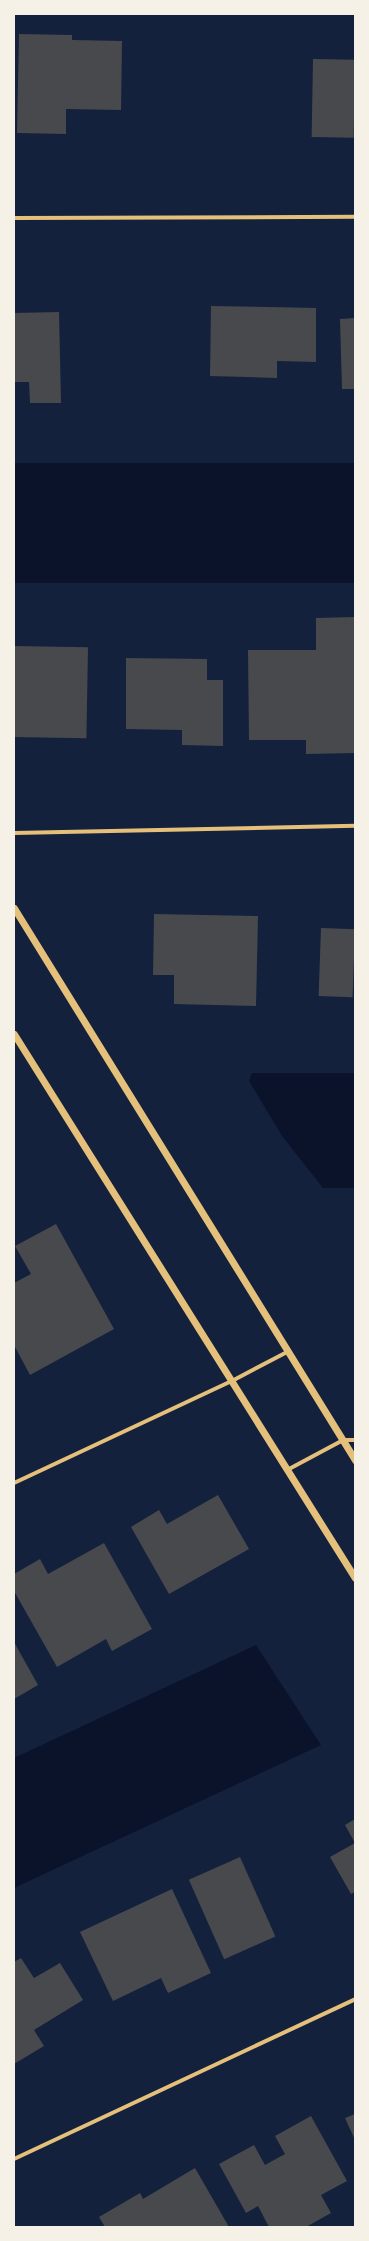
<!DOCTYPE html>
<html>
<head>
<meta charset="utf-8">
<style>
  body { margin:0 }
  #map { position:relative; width:369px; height:2241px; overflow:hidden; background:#14213d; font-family:"Exo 2",sans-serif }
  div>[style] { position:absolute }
  .water>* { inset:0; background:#0b132b; transform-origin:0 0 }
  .building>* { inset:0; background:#48494c; transform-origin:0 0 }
  .minor>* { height:4px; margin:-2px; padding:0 2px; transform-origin:2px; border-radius:2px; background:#e5c07b }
  .tertiary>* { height:7px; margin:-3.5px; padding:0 3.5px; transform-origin:3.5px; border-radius:3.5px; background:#e5c07b }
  span { translate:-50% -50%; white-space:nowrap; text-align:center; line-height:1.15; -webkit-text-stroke:3px #f6f1e7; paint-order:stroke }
  .frame { position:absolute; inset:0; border:15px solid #f6f1e7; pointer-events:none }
</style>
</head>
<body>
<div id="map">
  <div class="water">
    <div style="left:14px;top:463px;width:341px;height:120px"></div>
    <div style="clip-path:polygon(252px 1073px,355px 1073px,355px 1188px,323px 1188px,282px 1136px,249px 1081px)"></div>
    <div style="clip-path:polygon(256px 1645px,321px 1745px,14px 1888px,14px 1758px)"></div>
  </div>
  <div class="building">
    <div style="clip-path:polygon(19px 34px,72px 35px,72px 40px,122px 41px,121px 110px,66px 109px,66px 134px,17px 133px)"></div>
    <div style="left:313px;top:59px;width:42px;height:78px;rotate:1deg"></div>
    <div style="clip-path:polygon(211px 306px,316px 308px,316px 362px,277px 361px,277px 378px,210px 376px)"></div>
    <div style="clip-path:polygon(59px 312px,61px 403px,30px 403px,29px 382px,14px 382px,14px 313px)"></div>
    <div style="clip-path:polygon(355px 318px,355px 389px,342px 389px,340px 319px)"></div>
    <div style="clip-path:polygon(355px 617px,355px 753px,306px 754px,306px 740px,249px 740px,248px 650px,316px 650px,316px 618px)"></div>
    <div style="left:14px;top:646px;width:74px;height:91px;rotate:1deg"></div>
    <div style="clip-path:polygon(126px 658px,207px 659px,207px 680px,223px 680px,223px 746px,182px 745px,182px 730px,126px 729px)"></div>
    <div style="clip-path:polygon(154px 914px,258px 916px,256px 1006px,174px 1004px,174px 975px,153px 975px)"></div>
    <div style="left:321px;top:928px;width:34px;height:68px;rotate:2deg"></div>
    <div style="clip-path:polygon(56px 1224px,114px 1329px,30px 1375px,14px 1345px,14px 1283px,31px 1274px,15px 1246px)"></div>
    <div style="clip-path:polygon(218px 1495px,249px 1549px,169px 1594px,131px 1527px,159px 1510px,167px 1524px)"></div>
    <div style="clip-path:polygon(104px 1543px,152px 1629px,112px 1651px,106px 1639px,57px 1667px,14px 1591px,14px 1574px,40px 1559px,48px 1574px)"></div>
    <div style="clip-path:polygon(14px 1642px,38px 1685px,14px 1699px)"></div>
    <div style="clip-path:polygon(355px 1819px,355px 1892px,351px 1894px,330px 1857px,355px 1843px,345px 1825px)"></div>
    <div style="left:240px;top:1857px;width:87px;height:56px;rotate:66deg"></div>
    <div style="clip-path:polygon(172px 1889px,211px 1973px,168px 1993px,161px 1978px,113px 2001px,80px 1932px)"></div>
    <div style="clip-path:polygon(21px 1958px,34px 1978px,60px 1963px,83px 2000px,34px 2030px,44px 2046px,14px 2064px,14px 1962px)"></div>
    <div style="clip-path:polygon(355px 2114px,355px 2140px,345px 2118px)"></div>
    <div style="clip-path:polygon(311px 2116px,347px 2181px,321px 2195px,331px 2213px,306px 2227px,269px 2227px,258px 2206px,246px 2213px,219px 2164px,254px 2145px,265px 2165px,285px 2154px,275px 2136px)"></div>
    <div style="clip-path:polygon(195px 2168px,229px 2227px,105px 2227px,99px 2217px,140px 2193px,143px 2199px)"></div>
  </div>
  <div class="minor">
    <div style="left:14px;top:218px;width:341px;rotate:-0.2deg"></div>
    <div style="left:14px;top:833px;width:341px;rotate:-1.2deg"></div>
    <div style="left:289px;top:1469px;width:61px;rotate:-28.2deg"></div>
    <div style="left:343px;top:1440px;width:12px"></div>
    <div style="left:14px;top:1483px;width:238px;rotate:-25.1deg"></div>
    <div style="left:230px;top:1382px;width:64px;rotate:-27.8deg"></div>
    <div style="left:14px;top:2159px;width:377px;rotate:-25.1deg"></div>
  </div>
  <div class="tertiary">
    <div style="left:14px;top:908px;width:649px;rotate:58.29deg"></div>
    <div style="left:14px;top:1034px;width:642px;rotate:57.92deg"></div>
  </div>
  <div class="frame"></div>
</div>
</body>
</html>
